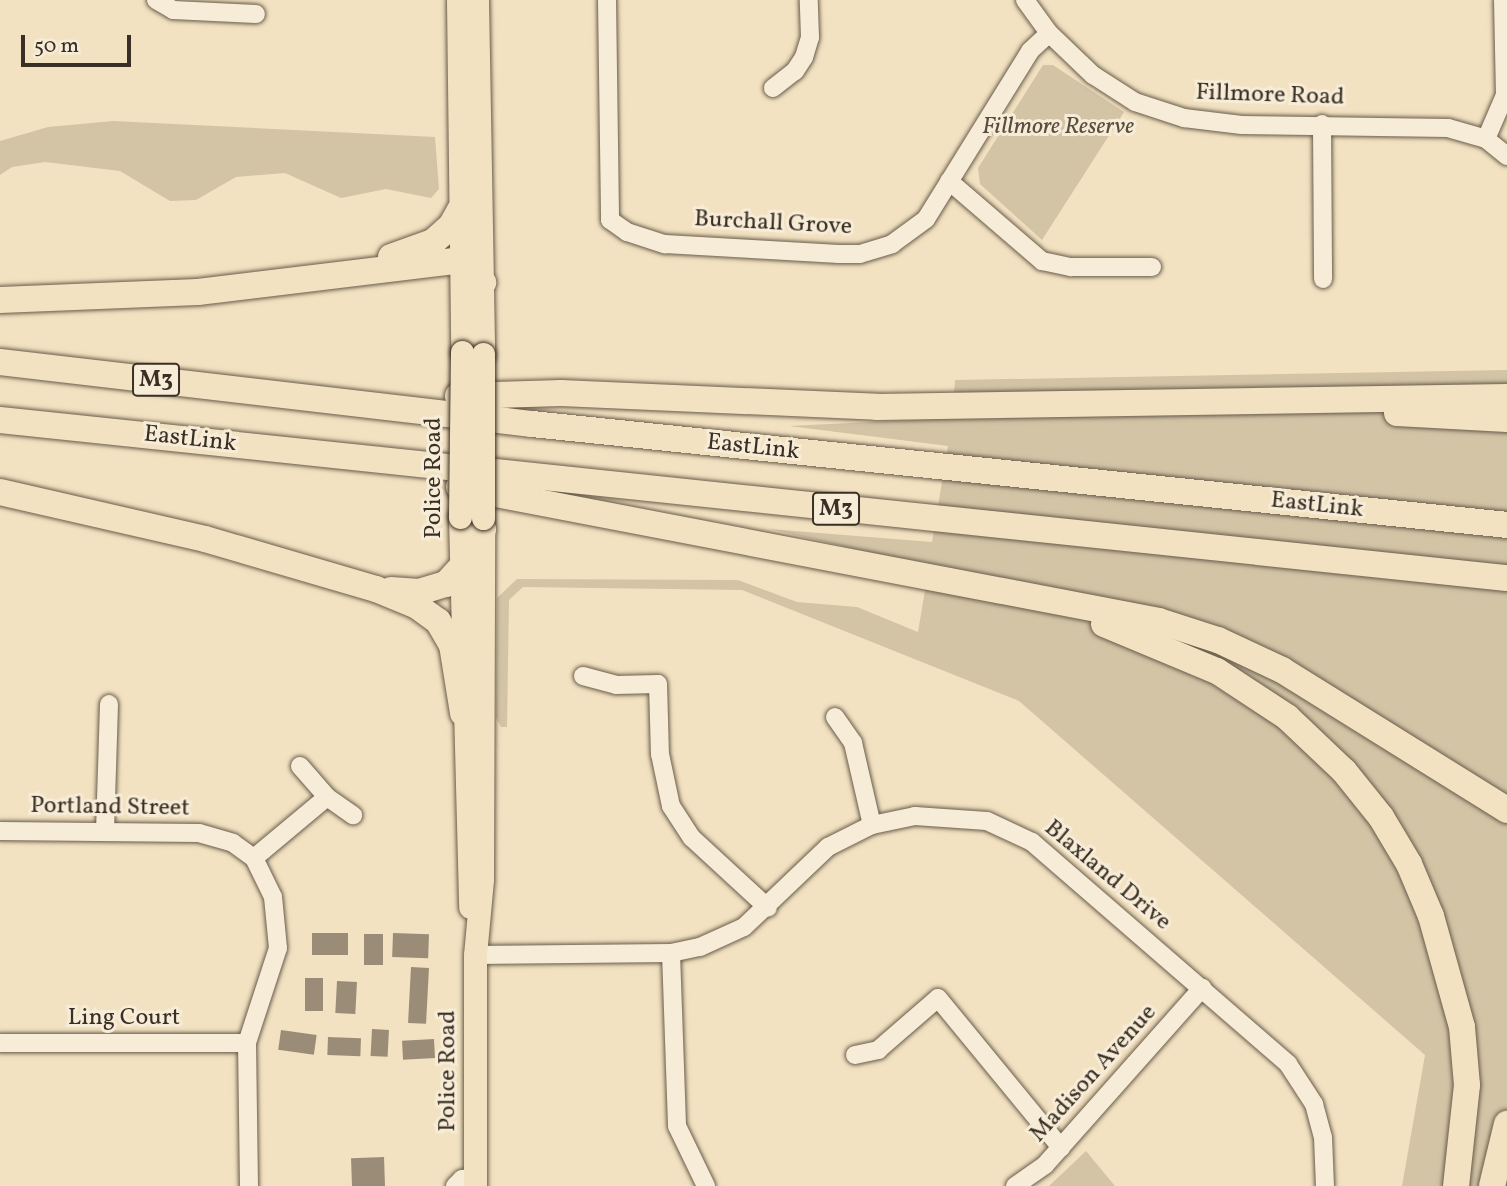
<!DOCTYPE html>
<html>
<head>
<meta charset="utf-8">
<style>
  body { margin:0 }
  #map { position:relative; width:1507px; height:1186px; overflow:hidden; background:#f3e2c1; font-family:Vollkorn,serif }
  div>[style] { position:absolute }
  .green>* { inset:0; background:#d3c4a6 }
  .building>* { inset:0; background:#9a8c76; transform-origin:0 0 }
  .roads { filter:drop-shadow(0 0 2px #685c4b) drop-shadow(0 0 2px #685c4b) }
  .minor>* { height:18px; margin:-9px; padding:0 9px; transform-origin:9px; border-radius:9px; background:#f7ecd7 }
  .major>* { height:23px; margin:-11.5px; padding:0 11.5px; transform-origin:11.5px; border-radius:11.5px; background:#f3e2c1 }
  .highway>* { height:26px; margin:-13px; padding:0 13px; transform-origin:13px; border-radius:13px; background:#f3e2c1 }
  .bridges { filter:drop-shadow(0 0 2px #392f24) drop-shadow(0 0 2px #392f24) }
  .major-bridge>* { height:23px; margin:-11.5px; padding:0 11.5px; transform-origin:11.5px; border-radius:11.5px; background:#f3e2c1 }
  span { translate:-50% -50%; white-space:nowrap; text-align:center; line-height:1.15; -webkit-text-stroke:6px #f7ecd7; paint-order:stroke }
  .shield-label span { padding:2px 5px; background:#f7ecd7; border:2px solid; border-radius:5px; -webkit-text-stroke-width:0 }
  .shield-label { font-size:23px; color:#392f24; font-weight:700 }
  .street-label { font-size:24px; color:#392f24 }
  .park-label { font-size:24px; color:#584d3e; font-style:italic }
  .scale { position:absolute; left:21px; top:35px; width:110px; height:32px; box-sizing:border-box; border:4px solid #392f24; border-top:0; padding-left:9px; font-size:21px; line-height:24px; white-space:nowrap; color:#392f24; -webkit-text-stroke:5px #f7ecd7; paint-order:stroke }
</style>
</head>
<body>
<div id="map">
  <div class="green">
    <div style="clip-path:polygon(1043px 65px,1053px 65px,1124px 112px,1042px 240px,980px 184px,978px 168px)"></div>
    <div style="clip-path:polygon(113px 121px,435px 137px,439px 189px,431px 198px,386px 189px,341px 198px,285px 173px,236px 177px,196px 200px,170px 201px,120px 171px,45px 162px,12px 167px,0 175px,0 141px,48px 127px)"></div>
    <div style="clip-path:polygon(1507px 370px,1507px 1186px,1402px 1186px,1425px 1055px,1019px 701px,742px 590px,523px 587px,509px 600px,507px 727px,501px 727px,496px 718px,497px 598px,517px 579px,738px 580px,797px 602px,857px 607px,918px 632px,929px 566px,769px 529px,932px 542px,948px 446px,789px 426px,952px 418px,955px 380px)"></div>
    <div style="clip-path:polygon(1086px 1151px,1115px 1186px,1049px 1186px)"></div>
  </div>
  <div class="building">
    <div style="left:312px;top:933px;width:36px;height:22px"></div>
    <div style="left:393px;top:933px;width:36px;height:24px;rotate:2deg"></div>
    <div style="left:364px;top:934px;width:19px;height:31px"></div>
    <div style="left:411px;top:967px;width:18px;height:56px;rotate:3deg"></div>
    <div style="left:305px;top:978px;width:18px;height:33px"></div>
    <div style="left:337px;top:981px;width:20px;height:32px;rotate:3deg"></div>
    <div style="left:372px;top:1029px;width:17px;height:27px;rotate:3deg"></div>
    <div style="left:281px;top:1030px;width:36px;height:20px;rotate:8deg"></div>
    <div style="left:328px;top:1037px;width:33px;height:18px;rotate:2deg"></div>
    <div style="left:434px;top:1039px;width:19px;height:32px;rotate:87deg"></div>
    <div style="left:384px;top:1157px;width:29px;height:33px;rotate:88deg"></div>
  </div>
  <div class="roads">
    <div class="minor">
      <div style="left:156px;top:0;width:20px;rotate:30deg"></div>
      <div style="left:173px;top:10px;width:83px;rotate:2.8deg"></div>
      <div style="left:607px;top:0;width:220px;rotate:89.2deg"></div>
      <div style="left:610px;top:220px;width:21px;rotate:35deg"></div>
      <div style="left:627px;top:232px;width:40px;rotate:18deg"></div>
      <div style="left:665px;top:244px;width:174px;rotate:3.3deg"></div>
      <div style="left:839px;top:254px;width:21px"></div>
      <div style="left:860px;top:254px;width:34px;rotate:-17deg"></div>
      <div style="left:892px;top:244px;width:42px;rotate:-36.3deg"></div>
      <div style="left:926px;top:219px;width:198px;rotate:-58.2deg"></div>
      <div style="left:1030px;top:51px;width:26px;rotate:-43deg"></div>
      <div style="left:1025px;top:0;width:41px;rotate:54deg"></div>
      <div style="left:1049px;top:33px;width:61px;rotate:43.7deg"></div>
      <div style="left:1093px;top:75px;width:50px;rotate:32.7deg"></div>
      <div style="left:1135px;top:102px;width:52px;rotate:18.1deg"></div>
      <div style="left:1184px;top:118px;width:58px;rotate:6.9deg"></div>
      <div style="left:1242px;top:125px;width:206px;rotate:0.8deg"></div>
      <div style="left:1448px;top:128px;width:40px;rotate:16deg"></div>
      <div style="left:1486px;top:139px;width:27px;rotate:39deg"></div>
      <div style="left:773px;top:88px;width:28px;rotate:-38deg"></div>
      <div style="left:795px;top:71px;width:17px;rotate:-57deg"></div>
      <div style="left:804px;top:57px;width:21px;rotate:-73deg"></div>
      <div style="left:810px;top:37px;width:37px;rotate:-92deg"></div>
      <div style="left:1322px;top:124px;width:155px;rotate:89.6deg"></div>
      <div style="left:1486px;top:139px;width:48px;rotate:-66.6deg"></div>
      <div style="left:1505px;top:95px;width:95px;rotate:-91.2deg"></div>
      <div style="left:949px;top:181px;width:123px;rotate:40.7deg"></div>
      <div style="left:1042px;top:261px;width:30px;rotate:12deg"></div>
      <div style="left:1071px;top:267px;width:81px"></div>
      <div style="left:583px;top:676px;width:34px;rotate:15deg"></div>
      <div style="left:616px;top:685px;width:42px;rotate:-1.4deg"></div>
      <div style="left:658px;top:684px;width:70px;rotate:88.4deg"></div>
      <div style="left:660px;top:754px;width:53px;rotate:78.1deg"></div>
      <div style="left:671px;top:806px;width:38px;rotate:57deg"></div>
      <div style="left:692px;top:838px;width:103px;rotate:42.6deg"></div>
      <div style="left:835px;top:717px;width:32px;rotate:55deg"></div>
      <div style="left:853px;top:743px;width:84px;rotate:77deg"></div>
      <div style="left:300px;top:766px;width:41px;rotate:48.9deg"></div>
      <div style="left:327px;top:797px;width:32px;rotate:35deg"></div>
      <div style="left:0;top:831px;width:199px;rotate:0.6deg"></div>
      <div style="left:199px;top:833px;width:35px;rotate:16deg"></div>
      <div style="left:233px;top:843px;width:26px;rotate:36deg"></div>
      <div style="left:254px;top:858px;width:43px;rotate:64deg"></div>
      <div style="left:273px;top:897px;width:51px;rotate:84.4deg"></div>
      <div style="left:278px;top:948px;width:100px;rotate:108.1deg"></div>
      <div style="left:247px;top:1043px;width:143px;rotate:89.2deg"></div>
      <div style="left:105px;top:832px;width:128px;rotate:-88.2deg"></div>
      <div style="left:254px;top:858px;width:95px;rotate:-39.9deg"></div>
      <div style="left:671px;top:953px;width:173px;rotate:88deg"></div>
      <div style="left:677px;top:1126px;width:67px;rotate:64.2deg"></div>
      <div style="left:475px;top:955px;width:196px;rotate:-0.6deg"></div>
      <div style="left:671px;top:953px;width:30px;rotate:-12deg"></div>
      <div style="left:700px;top:947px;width:48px;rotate:-24.4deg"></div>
      <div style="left:744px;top:927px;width:116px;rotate:-43.6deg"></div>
      <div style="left:828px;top:847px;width:49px;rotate:-26.6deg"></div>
      <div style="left:872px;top:825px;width:44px;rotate:-11.8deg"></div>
      <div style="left:915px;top:816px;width:72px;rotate:4deg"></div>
      <div style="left:987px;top:821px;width:50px;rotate:25deg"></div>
      <div style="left:1032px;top:842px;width:339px;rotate:40.9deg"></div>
      <div style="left:1288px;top:1064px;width:48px;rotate:57deg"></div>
      <div style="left:1314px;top:1104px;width:34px;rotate:75deg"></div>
      <div style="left:1323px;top:1137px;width:49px;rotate:87.7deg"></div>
      <div style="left:0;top:1043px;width:247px"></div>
      <div style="left:855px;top:1055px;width:24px;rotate:-12deg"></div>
      <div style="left:878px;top:1050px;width:79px;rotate:-40.9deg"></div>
      <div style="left:938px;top:998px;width:194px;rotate:50.6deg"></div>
      <div style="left:455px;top:1186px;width:10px;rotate:-45deg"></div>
      <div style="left:462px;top:1179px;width:13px;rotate:-4deg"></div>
      <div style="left:1015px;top:1186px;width:37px;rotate:-35deg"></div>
      <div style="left:1045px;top:1165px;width:237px;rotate:-48.4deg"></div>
    </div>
    <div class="major">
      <div style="left:458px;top:0;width:352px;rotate:89.3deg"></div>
      <div style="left:477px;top:0;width:354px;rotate:89deg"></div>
      <div style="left:460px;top:517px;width:390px;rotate:88.5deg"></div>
      <div style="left:475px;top:1186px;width:231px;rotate:-90deg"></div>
      <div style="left:475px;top:955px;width:76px;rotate:-84.7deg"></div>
      <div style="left:482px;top:879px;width:347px;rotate:-89.8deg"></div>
    </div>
    <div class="highway">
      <div style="left:391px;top:257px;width:45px;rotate:-19.7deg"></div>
      <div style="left:433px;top:242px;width:24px;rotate:-42deg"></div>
      <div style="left:451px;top:226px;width:18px;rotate:-61deg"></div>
      <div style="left:0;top:300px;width:198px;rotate:-2.3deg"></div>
      <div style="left:198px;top:292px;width:258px;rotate:-6.9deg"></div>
      <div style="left:454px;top:261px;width:21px;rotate:25deg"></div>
      <div style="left:473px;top:270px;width:16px;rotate:50deg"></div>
      <div style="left:0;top:362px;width:536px;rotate:6.65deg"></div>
      <div style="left:532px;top:424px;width:980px;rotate:5.91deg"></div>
      <div style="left:458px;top:396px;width:103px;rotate:-1.7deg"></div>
      <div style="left:561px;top:393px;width:316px;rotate:2.5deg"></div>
      <div style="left:877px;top:407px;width:630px;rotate:-0.91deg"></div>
      <div style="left:1397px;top:413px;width:110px;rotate:3.1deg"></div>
      <div style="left:0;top:420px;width:1515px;rotate:5.99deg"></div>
      <div style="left:459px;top:487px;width:713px;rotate:10.84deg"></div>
      <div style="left:1159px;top:621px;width:62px;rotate:17.9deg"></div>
      <div style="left:1218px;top:640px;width:71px;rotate:25.1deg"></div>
      <div style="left:1282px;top:670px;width:265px;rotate:31.9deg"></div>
      <div style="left:0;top:492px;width:210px;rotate:12.9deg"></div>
      <div style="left:205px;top:539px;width:178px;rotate:16.3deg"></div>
      <div style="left:376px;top:589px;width:44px;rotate:22.5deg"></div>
      <div style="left:417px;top:606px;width:26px;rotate:36deg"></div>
      <div style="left:438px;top:621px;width:28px;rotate:60deg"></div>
      <div style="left:452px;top:645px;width:69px;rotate:80.8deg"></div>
      <div style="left:391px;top:590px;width:28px;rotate:4deg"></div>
      <div style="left:419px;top:592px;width:28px;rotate:-17deg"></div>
      <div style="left:446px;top:584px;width:45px;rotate:-47.7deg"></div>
      <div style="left:476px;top:551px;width:23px;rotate:-72deg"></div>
      <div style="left:1104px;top:624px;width:122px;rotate:22.6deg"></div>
      <div style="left:1217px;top:671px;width:84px;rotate:33.3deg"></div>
      <div style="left:1287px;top:717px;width:79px;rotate:43.5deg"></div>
      <div style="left:1344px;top:771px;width:59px;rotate:51.2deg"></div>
      <div style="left:1381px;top:817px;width:55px;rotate:59.2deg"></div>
      <div style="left:1409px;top:864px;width:56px;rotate:67.1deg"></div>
      <div style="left:1431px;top:916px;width:115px;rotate:74.4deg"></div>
      <div style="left:1462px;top:1027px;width:58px;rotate:85.1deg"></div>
      <div style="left:1467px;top:1085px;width:102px;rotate:96.2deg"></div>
      <div style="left:1492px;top:1186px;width:64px;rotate:-76.4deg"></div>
    </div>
  </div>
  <div class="bridges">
    <div class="major-bridge">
      <div style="left:460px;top:517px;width:165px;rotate:-89.3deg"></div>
      <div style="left:483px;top:518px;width:164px;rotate:-90deg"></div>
    </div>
  </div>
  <div class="shield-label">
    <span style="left:156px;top:380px">M3</span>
    <span style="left:836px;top:509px">M3</span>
  </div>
  <div class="street-label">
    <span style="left:1270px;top:96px;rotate:2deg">Fillmore Road</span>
    <span style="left:773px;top:224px;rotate:3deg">Burchall Grove</span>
    <span style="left:190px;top:440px;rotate:6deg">EastLink</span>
    <span style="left:753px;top:448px;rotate:6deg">EastLink</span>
    <span style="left:435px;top:478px;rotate:-90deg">Police Road</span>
    <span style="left:1317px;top:506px;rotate:6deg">EastLink</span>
    <span style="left:110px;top:808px;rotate:1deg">Portland Street</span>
    <span style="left:1107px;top:876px;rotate:40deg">Blaxland Drive</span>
    <span style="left:124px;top:1019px">Ling Court</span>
    <span style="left:449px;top:1071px;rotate:-90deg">Police Road</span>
    <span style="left:1094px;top:1074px;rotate:-48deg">Madison Avenue</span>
  </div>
  <div class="park-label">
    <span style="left:1058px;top:128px">Fillmore Reserve</span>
  </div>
  <div class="scale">50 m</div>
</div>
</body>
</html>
